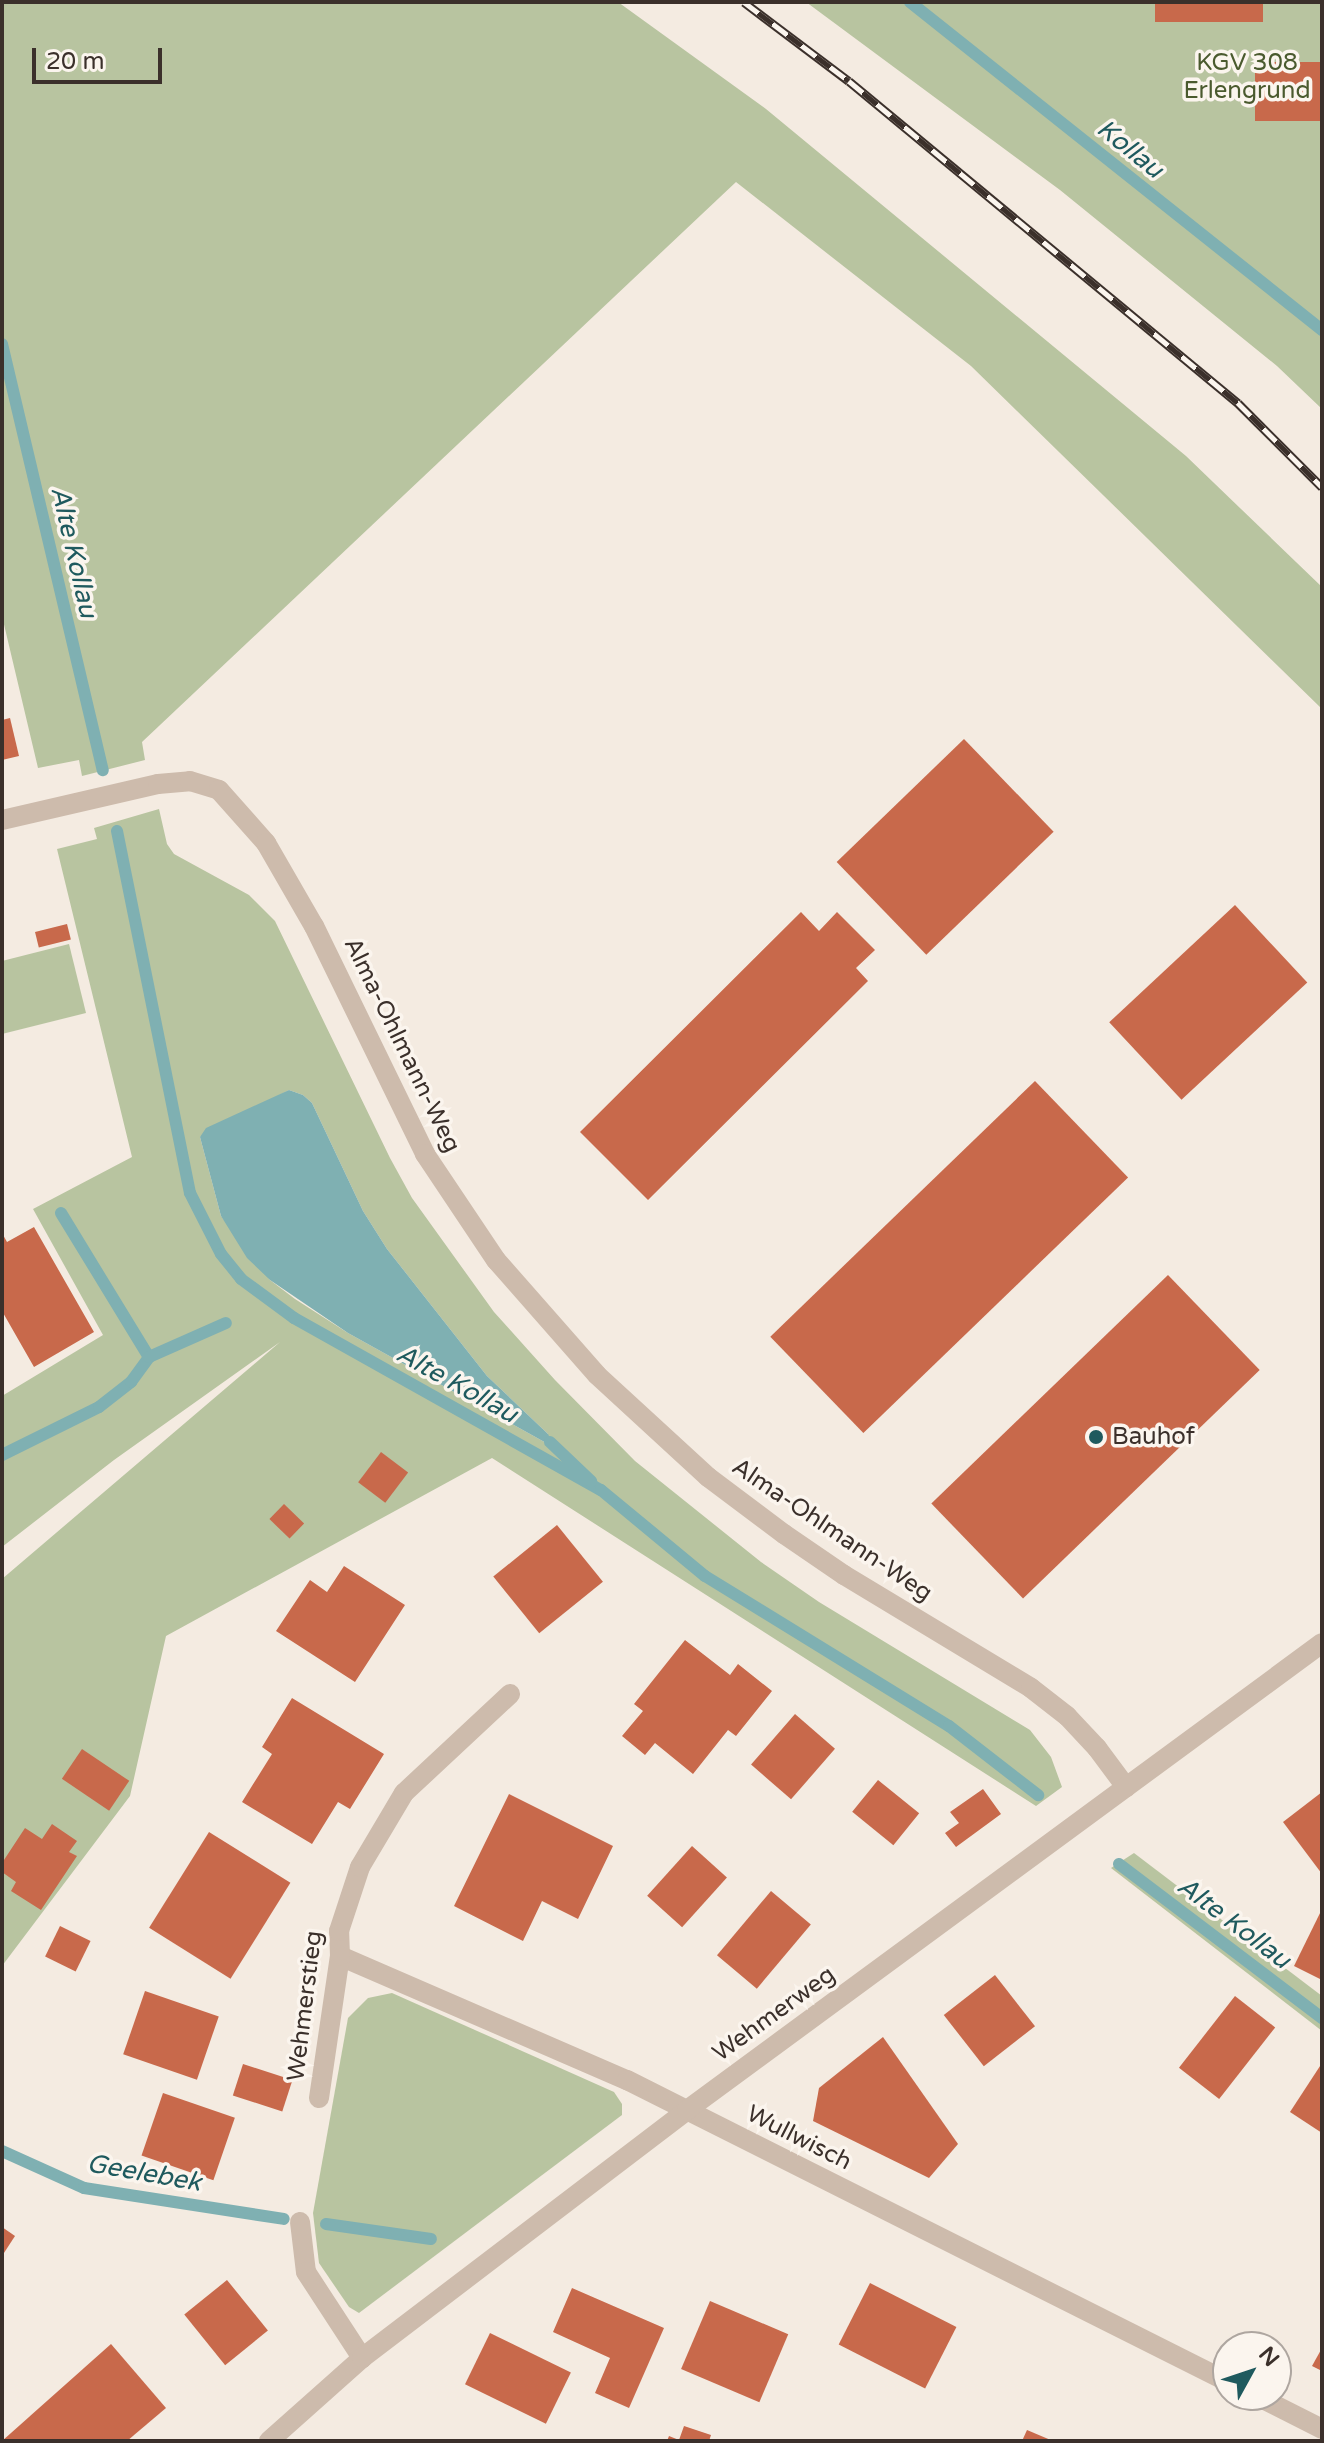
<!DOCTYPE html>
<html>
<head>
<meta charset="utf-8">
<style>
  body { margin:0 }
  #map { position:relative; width:1324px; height:2443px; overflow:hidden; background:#f4ebe1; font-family:"Varela Round",sans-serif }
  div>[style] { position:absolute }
  .green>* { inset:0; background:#b8c4a0 }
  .water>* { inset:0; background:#7fb0b2 }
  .stream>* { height:12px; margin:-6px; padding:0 6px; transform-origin:6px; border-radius:6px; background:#7fb0b2 }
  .building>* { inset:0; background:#c8694b; transform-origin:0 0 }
  .minor>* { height:20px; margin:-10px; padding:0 10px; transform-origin:10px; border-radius:10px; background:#cdbbac }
  .rail>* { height:9px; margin-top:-4.5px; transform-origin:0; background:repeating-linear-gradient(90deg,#fbf5ee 0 18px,#3b302b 0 36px); box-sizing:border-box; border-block:2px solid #3b302b }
  .dots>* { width:22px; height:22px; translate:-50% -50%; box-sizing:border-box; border:4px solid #fbf5ee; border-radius:50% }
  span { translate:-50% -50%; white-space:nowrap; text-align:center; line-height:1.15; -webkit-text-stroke:7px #fbf5ee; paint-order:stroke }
  .park-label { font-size:24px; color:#4a5a2e }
  .street-label { font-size:24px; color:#3b302b }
  .poi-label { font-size:24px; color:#3b302b }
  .left { translate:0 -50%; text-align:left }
  .water-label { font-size:26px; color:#1f5a5e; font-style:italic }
  .frame { position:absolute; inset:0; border:4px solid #3b302b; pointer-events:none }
  .north { position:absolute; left:1212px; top:2331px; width:80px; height:80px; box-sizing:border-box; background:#fbf5ee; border:2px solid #aea6a0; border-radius:50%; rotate:50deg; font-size:22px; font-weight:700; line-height:32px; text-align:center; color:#3b302b }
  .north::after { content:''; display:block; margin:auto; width:28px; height:36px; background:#1f5a5e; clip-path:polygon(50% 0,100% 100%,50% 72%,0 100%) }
  .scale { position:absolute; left:32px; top:48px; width:130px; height:36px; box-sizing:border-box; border:4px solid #3b302b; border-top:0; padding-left:10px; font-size:24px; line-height:28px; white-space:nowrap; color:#3b302b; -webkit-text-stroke:6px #fbf5ee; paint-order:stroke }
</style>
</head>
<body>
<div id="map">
  <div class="green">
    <div style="clip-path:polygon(2px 2px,618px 2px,766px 109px,1186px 456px,1322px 587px,1322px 709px,971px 366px,736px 182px,142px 742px,145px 760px,82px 776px,79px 760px,38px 768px,2px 616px)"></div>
    <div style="clip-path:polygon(806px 2px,1322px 2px,1322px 409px,1277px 366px,1060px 190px)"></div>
    <div style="clip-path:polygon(evenodd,159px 809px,167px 844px,174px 854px,249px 895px,275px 921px,390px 1158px,412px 1198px,494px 1312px,555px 1380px,635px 1461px,761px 1562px,819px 1602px,1030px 1730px,1051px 1757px,1062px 1787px,1036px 1806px,492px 1458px,166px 1636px,130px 1796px,2px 1966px,2px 1579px,280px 1342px,114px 1460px,2px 1547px,2px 1396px,103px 1335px,33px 1209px,132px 1157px,57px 849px,97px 839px,94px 828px,159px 809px,289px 1090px,303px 1095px,312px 1103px,363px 1211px,387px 1249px,487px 1376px,548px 1434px,548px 1444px,348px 1333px,295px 1299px,270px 1280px,221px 1216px,200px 1137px,289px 1090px)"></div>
    <div style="clip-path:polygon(69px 944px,86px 1013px,2px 1034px,2px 961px)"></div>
    <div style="clip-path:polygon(1134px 1853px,1322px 1996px,1322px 2031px,1111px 1868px)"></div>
    <div style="clip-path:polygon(392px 1993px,614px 2092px,622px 2104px,622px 2115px,359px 2313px,349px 2307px,319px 2263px,313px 2213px,348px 2018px,368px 1998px)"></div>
  </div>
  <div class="water">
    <div style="clip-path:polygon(289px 1090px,303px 1095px,312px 1103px,363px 1211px,387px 1249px,487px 1376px,548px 1434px,551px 1440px,548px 1444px,348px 1333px,270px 1280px,247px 1258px,221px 1216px,200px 1137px,206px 1128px)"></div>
  </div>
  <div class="stream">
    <div style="left:910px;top:2px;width:527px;rotate:38.52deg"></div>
    <div style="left:2px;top:344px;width:438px;rotate:76.7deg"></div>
    <div style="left:117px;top:831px;width:369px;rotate:78.6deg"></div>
    <div style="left:190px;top:1193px;width:68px;rotate:63.1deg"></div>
    <div style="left:221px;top:1254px;width:32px;rotate:51deg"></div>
    <div style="left:241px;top:1279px;width:66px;rotate:36.3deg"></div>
    <div style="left:294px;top:1318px;width:352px;rotate:29.3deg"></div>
    <div style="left:601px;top:1490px;width:135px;rotate:39.6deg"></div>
    <div style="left:705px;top:1576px;width:286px;rotate:31.6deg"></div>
    <div style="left:949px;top:1726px;width:113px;rotate:37.8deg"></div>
    <div style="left:61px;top:1213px;width:169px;rotate:58.6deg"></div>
    <div style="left:550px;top:1442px;width:57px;rotate:43.6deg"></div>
    <div style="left:2px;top:1455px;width:108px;rotate:-26.3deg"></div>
    <div style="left:99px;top:1407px;width:41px;rotate:-38deg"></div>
    <div style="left:131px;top:1382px;width:31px;rotate:-54deg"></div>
    <div style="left:149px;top:1357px;width:84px;rotate:-23.8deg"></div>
    <div style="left:1119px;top:1864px;width:255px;rotate:37.2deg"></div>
    <div style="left:2px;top:2151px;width:90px;rotate:24.3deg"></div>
    <div style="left:84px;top:2188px;width:202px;rotate:8.8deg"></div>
    <div style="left:326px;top:2224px;width:106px;rotate:8.1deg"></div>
  </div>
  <div class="building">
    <div style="left:1155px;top:2px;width:108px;height:20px"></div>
    <div style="left:1322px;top:62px;width:59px;height:67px;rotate:90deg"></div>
    <div style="clip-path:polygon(10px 718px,19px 756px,2px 760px,2px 720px)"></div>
    <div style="left:964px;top:739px;width:129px;height:177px;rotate:46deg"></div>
    <div style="left:1235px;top:905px;width:106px;height:172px;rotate:47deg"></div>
    <div style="clip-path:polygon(801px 912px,819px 931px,837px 912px,875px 950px,856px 968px,868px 981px,648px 1200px,580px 1132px)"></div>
    <div style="left:67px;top:924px;width:16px;height:33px;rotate:76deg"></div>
    <div style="left:1035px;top:1081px;width:134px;height:368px;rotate:46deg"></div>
    <div style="clip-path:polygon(34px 1227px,94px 1332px,34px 1367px,2px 1311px,2px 1233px,7px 1242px)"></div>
    <div style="left:1168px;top:1275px;width:132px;height:329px;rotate:46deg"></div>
    <div style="left:381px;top:1452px;width:34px;height:38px;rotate:37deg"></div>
    <div style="left:284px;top:1504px;width:28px;height:21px;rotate:44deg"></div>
    <div style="left:557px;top:1525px;width:73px;height:82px;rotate:51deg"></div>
    <div style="clip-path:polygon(344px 1566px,405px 1605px,355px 1682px,276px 1631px,310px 1580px,327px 1592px)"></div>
    <div style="clip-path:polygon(685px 1640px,730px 1675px,738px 1664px,772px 1691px,736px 1736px,728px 1730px,693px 1774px,655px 1743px,645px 1755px,622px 1736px,643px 1711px,634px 1704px)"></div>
    <div style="clip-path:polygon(292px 1698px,384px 1754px,350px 1809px,338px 1802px,312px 1844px,242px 1802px,272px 1754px,262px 1747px)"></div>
    <div style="left:795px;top:1714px;width:53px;height:67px;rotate:41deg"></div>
    <div style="left:82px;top:1749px;width:57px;height:36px;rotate:34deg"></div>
    <div style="left:878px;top:1780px;width:53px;height:41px;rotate:39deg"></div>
    <div style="clip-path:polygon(983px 1789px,1001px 1814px,956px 1847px,945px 1833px,959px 1823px,950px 1812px)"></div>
    <div style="clip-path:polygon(1322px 1792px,1322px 1874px,1283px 1822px)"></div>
    <div style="clip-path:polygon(509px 1794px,613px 1846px,578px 1919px,542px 1901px,523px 1941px,454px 1906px)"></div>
    <div style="clip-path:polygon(52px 1824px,77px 1841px,69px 1852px,77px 1856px,41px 1910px,11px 1891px,16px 1882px,2px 1872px,2px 1863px,25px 1828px,42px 1839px)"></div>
    <div style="left:209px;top:1832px;width:96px;height:113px;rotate:32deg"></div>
    <div style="left:692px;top:1846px;width:47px;height:67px;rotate:42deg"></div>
    <div style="left:771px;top:1891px;width:52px;height:84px;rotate:40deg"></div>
    <div style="clip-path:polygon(1322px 1909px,1322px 1980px,1294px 1966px)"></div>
    <div style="left:60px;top:1926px;width:34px;height:34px;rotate:26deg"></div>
    <div style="left:995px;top:1975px;width:65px;height:65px;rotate:52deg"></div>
    <div style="left:145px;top:1991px;width:78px;height:67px;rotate:19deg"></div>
    <div style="left:1235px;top:1996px;width:51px;height:91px;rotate:38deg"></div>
    <div style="clip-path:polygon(883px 2037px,958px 2144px,929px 2178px,813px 2121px,819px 2088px)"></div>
    <div style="clip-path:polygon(1322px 2063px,1322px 2133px,1290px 2112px)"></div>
    <div style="left:243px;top:2064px;width:52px;height:33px;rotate:18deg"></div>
    <div style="left:163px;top:2093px;width:76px;height:66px;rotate:19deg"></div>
    <div style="clip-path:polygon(2px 2227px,15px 2236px,2px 2256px)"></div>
    <div style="left:227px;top:2280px;width:65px;height:55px;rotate:51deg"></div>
    <div style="left:870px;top:2283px;width:97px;height:69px;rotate:27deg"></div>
    <div style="clip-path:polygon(572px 2288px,664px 2328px,629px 2408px,595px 2393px,610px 2358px,553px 2332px)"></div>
    <div style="left:710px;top:2301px;width:85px;height:74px;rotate:23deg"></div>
    <div style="left:490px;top:2333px;width:90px;height:57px;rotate:26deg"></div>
    <div style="clip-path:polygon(111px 2344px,166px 2408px,127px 2441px,2px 2441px)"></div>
    <div style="clip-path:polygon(1322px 2348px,1322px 2371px,1312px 2366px)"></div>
    <div style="clip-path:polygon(684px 2426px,711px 2435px,709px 2441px,667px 2441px,669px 2436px,679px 2440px)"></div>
    <div style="clip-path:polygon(1027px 2430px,1053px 2441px,1022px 2441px)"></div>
  </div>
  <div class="minor">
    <div style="left:2px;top:820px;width:160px;rotate:-13deg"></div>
    <div style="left:158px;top:784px;width:32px;rotate:-5deg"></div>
    <div style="left:190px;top:781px;width:30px;rotate:17deg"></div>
    <div style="left:219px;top:790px;width:71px;rotate:48.4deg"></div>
    <div style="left:266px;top:843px;width:96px;rotate:60deg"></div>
    <div style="left:314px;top:926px;width:254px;rotate:64deg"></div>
    <div style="left:425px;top:1154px;width:128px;rotate:56.2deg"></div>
    <div style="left:496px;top:1260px;width:153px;rotate:48.7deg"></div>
    <div style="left:597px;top:1375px;width:151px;rotate:42.6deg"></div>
    <div style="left:708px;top:1477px;width:95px;rotate:36.9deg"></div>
    <div style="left:784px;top:1534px;width:73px;rotate:34.3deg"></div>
    <div style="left:844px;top:1575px;width:218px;rotate:31.1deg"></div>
    <div style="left:1031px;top:1688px;width:46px;rotate:37.9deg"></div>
    <div style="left:1067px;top:1716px;width:44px;rotate:46.8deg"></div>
    <div style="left:1097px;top:1748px;width:49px;rotate:53.4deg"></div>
    <div style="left:340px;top:1956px;width:313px;rotate:23.4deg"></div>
    <div style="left:627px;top:2080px;width:673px;rotate:26.68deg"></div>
    <div style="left:319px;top:2098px;width:144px;rotate:-81.6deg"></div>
    <div style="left:340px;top:1956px;width:25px;rotate:-92deg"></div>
    <div style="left:339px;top:1931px;width:67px;rotate:-71.8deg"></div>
    <div style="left:360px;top:1867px;width:86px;rotate:-59.3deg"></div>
    <div style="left:404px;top:1793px;width:145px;rotate:-43deg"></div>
    <div style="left:300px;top:2222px;width:50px;rotate:83.2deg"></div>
    <div style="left:306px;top:2272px;width:103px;rotate:56.9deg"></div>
    <div style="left:1255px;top:2395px;width:75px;rotate:26.9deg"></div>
    <div style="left:269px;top:2441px;width:125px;rotate:-41.7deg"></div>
    <div style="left:362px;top:2358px;width:409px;rotate:-37.3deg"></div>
    <div style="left:687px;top:2110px;width:788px;rotate:-36.33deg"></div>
  </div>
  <div class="rail">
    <div style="left:744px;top:2px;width:131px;rotate:37deg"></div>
    <div style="left:849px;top:81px;width:505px;rotate:39.62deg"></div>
    <div style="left:1238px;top:403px;width:119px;rotate:45deg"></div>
  </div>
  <div class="dots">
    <div style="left:1096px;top:1437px;background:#1f5a5e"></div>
  </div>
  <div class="park-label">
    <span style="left:1247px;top:77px">KGV 308<br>Erlengrund</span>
  </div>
  <div class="street-label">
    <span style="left:402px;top:1045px;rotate:64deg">Alma-Ohlmann-Weg</span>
    <span style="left:832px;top:1530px;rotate:34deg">Alma-Ohlmann-Weg</span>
    <span style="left:305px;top:2006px;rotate:-83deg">Wehmerstieg</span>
    <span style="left:774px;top:2014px;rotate:-36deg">Wehmerweg</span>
    <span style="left:799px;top:2138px;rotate:27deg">Wullwisch</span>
  </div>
  <div class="poi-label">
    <span class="left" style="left:1112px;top:1437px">Bauhof</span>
  </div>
  <div class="water-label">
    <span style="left:1130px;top:149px;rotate:39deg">Kollau</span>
    <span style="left:74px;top:552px;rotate:77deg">Alte Kollau</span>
    <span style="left:457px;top:1384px;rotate:29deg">Alte Kollau</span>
    <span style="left:1234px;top:1923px;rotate:37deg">Alte Kollau</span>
    <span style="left:144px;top:2173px;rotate:10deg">Geelebek</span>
  </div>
  <div class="frame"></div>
  <div class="north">N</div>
  <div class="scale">20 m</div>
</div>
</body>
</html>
